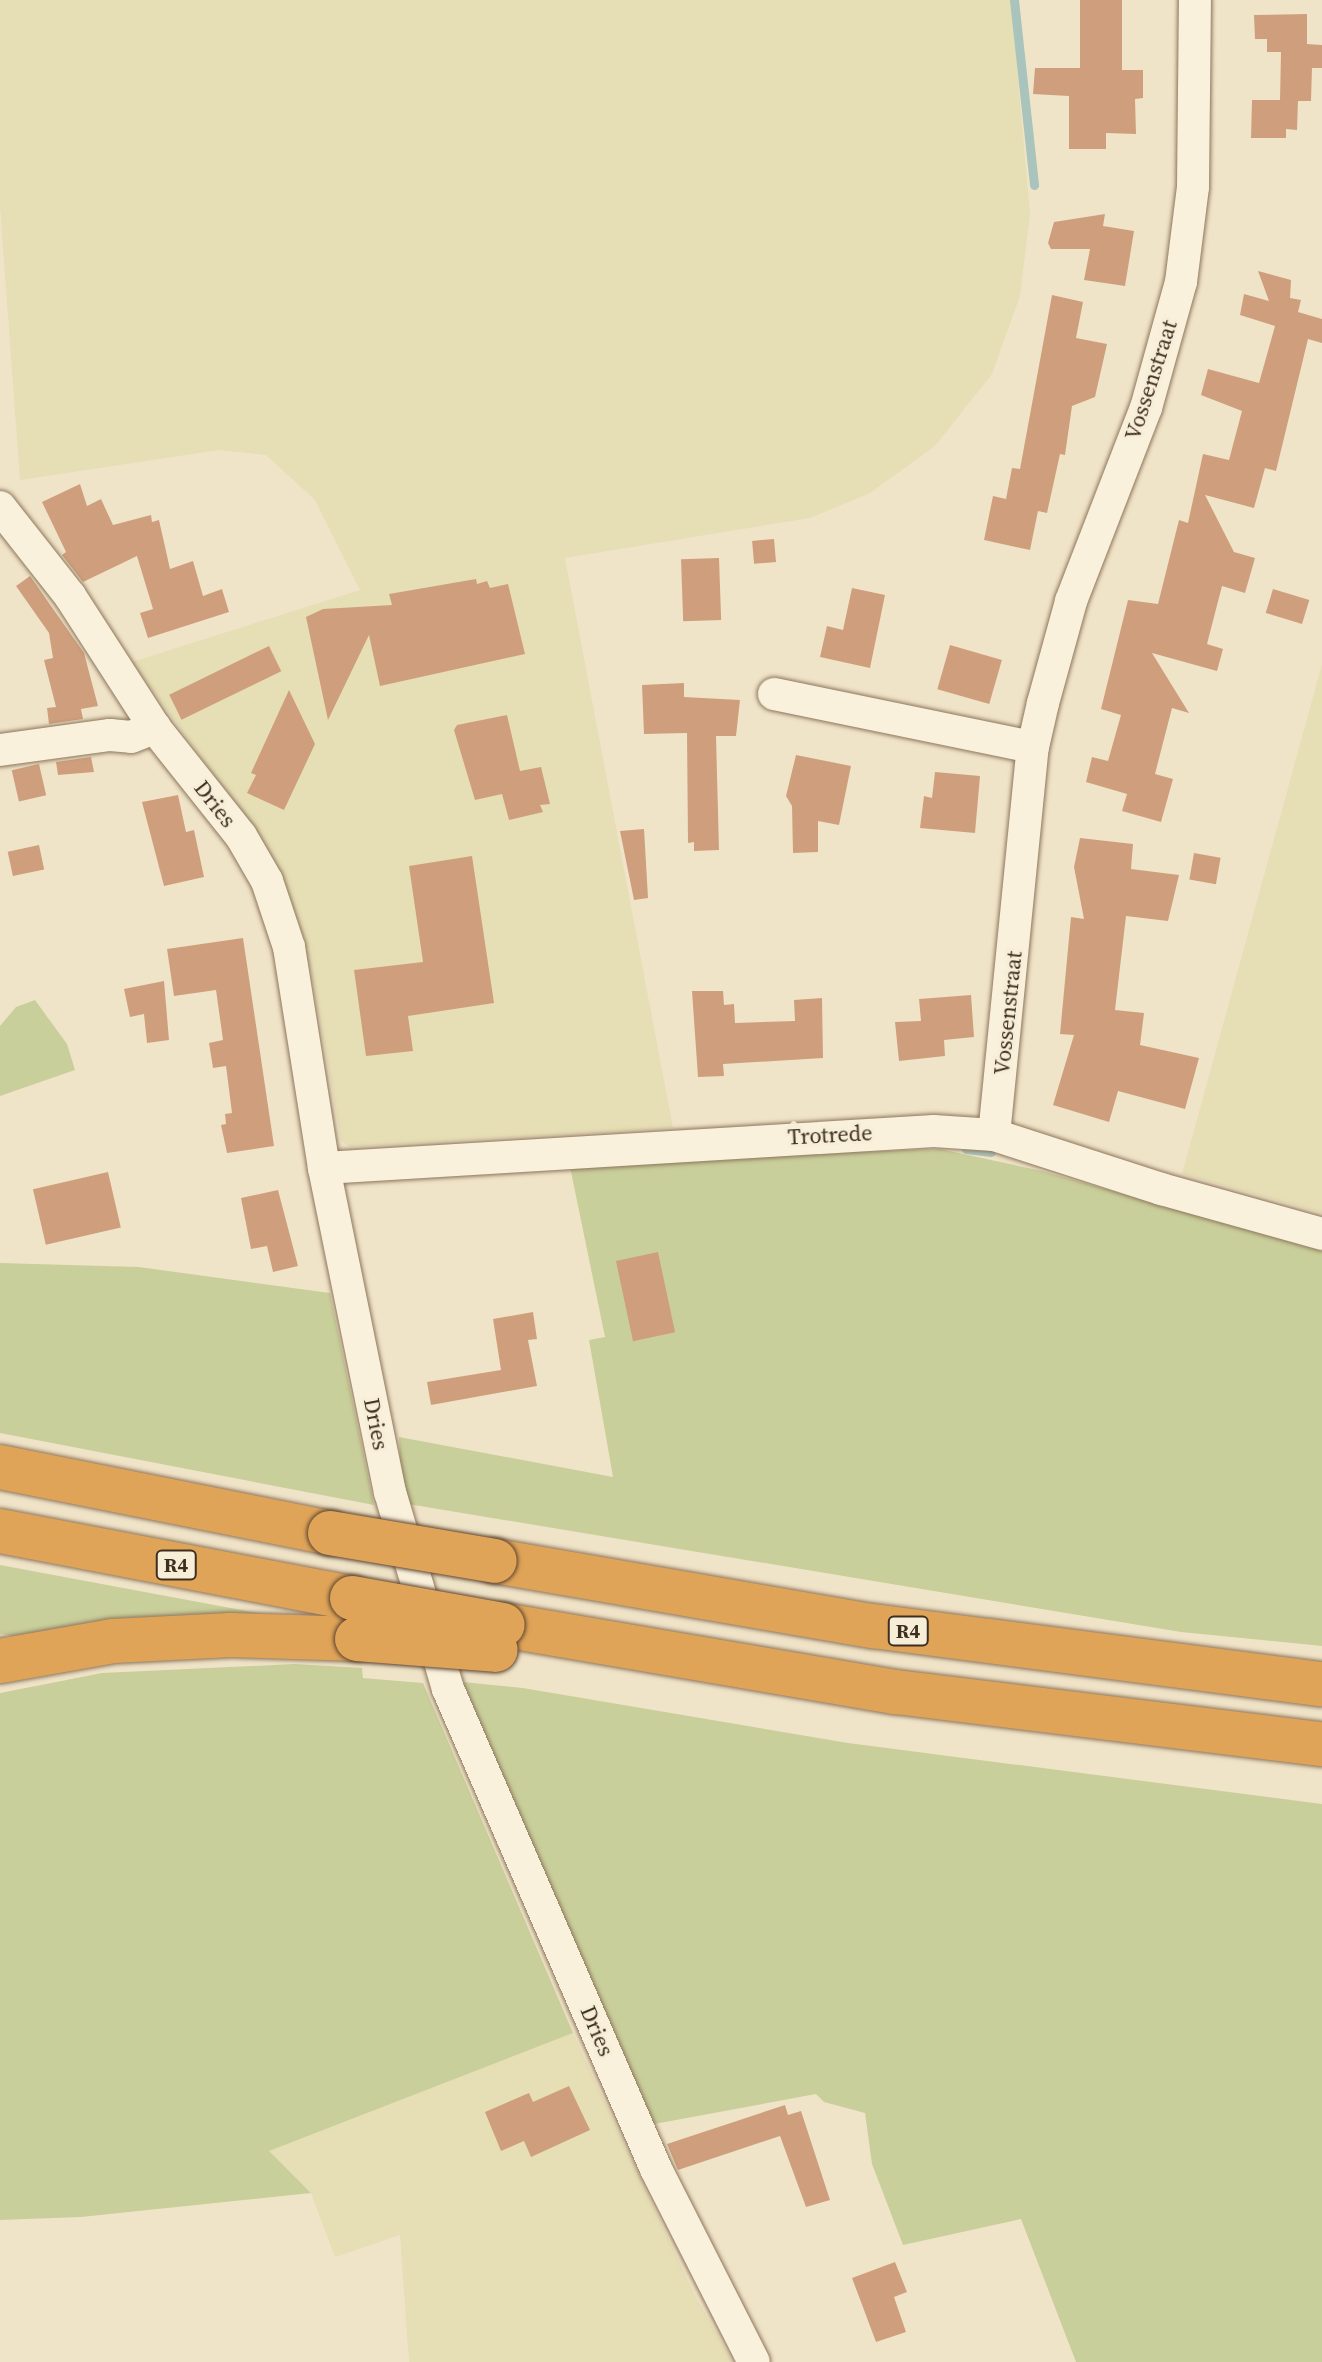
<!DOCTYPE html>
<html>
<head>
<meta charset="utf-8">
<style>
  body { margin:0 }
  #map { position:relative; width:1322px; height:2362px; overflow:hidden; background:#f0e4c8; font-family:"Source Serif 4",serif }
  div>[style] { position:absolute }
  .farmland>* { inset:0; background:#e6deb5 }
  .green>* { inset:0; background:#c9cf9b }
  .stream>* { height:9px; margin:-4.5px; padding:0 4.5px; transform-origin:4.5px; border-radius:4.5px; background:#a9c4bc }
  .building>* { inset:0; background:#cf9f7d; transform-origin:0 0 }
  .roads { filter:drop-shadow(0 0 2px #8d765c) drop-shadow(0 0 2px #8d765c) }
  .street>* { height:32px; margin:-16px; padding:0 16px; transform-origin:16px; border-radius:16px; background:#faf1dc }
  .highway>* { height:44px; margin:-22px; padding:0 22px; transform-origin:22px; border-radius:22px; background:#e0a458 }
  .bridges { filter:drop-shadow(0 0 2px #5b4430) drop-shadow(0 0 2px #5b4430) }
  .highway-bridge>* { height:44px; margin:-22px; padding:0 22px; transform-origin:22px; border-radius:22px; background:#e0a458 }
  span { translate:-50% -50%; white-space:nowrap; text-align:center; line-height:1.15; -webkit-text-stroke:6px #f7eed8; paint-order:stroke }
  .shield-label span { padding:2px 6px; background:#f7eed8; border:2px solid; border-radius:6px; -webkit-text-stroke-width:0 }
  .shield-label { font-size:20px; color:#3d2e20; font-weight:700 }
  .street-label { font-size:22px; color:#3d2e20 }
</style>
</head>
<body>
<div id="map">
  <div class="farmland">
    <div style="clip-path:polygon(0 0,1011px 0,1030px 214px,1020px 296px,992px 374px,935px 446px,870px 493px,810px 518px,565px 558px,673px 1128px,350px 1147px,341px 1141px,311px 970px,276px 861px,132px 662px,360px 590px,315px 500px,266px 455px,219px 450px,20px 480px,0 206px)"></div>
    <div style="clip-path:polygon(1322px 664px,1322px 1213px,1182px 1174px)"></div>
    <div style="clip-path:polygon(573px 2033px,695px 2296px,733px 2362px,409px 2362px,400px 2235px,335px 2257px,311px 2193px,268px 2151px)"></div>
  </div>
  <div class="green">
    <div style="clip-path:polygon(35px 1000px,67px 1044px,75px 1070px,0 1096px,0 1026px,16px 1007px)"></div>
    <div style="clip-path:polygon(940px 1149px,1042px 1171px,1322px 1251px,1322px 1646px,1181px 1632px,402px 1503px,399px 1437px,613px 1477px,589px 1340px,605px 1337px,569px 1162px)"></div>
    <div style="clip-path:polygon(0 1263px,139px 1267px,330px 1293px,374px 1505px,0 1433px)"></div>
    <div style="clip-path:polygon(0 1565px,273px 1616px,37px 1639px,0 1634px)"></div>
    <div style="clip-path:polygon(294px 1664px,362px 1668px,363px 1678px,423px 1683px,573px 2033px,269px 2151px,311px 2193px,81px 2217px,0 2220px,0 1693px,102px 1673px)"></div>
    <div style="clip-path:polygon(463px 1682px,523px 1688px,848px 1743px,1322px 1804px,1322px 2362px,1076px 2362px,1021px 2219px,903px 2245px,872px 2164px,865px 2113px,824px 2102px,816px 2094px,649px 2125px)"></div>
  </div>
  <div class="stream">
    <div style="left:1014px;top:0;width:186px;rotate:83.8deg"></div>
    <div style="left:966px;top:1149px;width:25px;rotate:7deg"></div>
  </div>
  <div class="building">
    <div style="clip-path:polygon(1080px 0,1122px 0,1122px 70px,1143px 70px,1143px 98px,1135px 99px,1136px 134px,1106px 133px,1106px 149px,1069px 149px,1069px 96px,1033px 94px,1035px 68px,1080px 68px)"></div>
    <div style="clip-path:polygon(1307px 14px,1307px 44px,1322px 45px,1322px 68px,1312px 68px,1311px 101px,1298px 101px,1297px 130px,1286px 129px,1286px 138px,1251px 138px,1252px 100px,1280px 100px,1281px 52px,1267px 52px,1267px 39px,1255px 39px,1254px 15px)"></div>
    <div style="clip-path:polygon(1105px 214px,1103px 226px,1134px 231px,1125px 286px,1084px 280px,1090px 249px,1051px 249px,1048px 243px,1054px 222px)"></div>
    <div style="clip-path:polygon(1258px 271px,1291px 280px,1290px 298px,1301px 300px,1298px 312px,1322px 319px,1322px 343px,1308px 339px,1276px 471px,1265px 468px,1254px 508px,1205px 495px,1234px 552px,1255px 558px,1245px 593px,1222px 586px,1207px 644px,1223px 649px,1217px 671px,1152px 653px,1189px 713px,1172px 708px,1155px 774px,1173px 779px,1161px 822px,1122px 811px,1127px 794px,1086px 782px,1092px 757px,1108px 761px,1121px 715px,1101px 709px,1128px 600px,1158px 604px,1179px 520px,1188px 523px,1203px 454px,1229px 460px,1242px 411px,1201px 395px,1208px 369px,1259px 383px,1275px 326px,1240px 315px,1244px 294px,1269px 301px)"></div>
    <div style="clip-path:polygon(1052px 295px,1083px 302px,1076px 338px,1107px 344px,1095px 397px,1072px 406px,1065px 455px,1060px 454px,1047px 513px,1038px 511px,1030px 550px,984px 540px,993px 496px,1006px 499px,1012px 468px,1020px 469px)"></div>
    <div style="clip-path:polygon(80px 484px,87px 506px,101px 499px,113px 525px,151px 515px,152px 522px,159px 520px,170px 569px,193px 561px,203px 596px,222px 589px,229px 612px,148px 638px,140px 613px,153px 609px,137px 556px,83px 582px,62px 555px,66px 552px,42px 502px)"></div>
    <div style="left:774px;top:539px;width:23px;height:22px;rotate:85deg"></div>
    <div style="left:719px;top:558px;width:62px;height:38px;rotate:88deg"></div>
    <div style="clip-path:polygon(30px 576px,84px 653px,98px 706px,81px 709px,83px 719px,49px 724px,47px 708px,56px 707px,44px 660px,53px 658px,49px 633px,16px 586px)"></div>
    <div style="clip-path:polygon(476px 579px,477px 584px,487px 581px,490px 588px,508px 584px,525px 654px,380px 686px,369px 635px,328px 720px,306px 617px,323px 609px,392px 605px,389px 594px)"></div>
    <div style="clip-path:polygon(852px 588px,885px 595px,870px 668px,820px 657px,827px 626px,843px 630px)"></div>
    <div style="left:1273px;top:589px;width:38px;height:25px;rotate:17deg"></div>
    <div style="left:950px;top:645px;width:54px;height:46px;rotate:16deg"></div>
    <div style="left:269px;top:646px;width:28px;height:111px;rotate:64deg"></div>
    <div style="clip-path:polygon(684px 683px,684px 697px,740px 700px,736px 736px,716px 736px,719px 850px,694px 851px,694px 842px,688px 843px,687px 733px,644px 734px,642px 685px)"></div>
    <div style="clip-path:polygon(289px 690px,315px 744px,284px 810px,247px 793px,256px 775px,251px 773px)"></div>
    <div style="clip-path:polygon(507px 715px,520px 771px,541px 767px,550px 804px,540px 805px,543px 812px,509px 820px,502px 794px,475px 800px,454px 730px,457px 725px)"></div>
    <div style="clip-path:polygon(796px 755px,851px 766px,839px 825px,818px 821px,818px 852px,793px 853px,792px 806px,786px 796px)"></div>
    <div style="clip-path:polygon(91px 757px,94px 772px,58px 775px,56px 762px)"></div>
    <div style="left:39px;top:764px;width:32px;height:28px;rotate:77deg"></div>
    <div style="clip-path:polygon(935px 772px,980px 776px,975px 833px,920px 828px,924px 796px,932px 798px)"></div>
    <div style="clip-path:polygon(178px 795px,186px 832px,194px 830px,204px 877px,164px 886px,142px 802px)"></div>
    <div style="clip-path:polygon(644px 829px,648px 898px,634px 900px,620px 831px)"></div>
    <div style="clip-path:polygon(1080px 838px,1133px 844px,1131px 869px,1179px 875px,1168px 921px,1126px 916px,1115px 1010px,1144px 1013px,1140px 1045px,1199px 1058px,1185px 1109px,1118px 1091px,1109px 1122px,1053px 1105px,1074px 1035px,1060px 1034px,1071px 917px,1084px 919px,1074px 867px)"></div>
    <div style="left:39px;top:845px;width:25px;height:32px;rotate:78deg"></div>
    <div style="left:1194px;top:853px;width:27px;height:27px;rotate:10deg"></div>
    <div style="clip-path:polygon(472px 856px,494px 1003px,408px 1016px,413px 1051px,366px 1056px,354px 970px,423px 962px,409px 866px)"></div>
    <div style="clip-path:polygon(243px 938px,274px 1146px,227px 1153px,221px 1125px,226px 1124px,225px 1114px,232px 1113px,226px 1066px,213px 1068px,209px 1043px,223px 1040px,216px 990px,174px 996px,167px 949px)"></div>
    <div style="clip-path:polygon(164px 981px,169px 1040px,147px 1043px,144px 1014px,130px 1017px,124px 989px)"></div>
    <div style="clip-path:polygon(692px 991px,723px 991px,724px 1005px,734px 1004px,735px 1023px,795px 1021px,794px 1000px,822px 998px,823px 1058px,723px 1064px,724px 1076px,698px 1077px)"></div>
    <div style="clip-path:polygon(971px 995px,974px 1037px,944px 1040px,945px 1056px,899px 1061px,895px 1022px,921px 1021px,919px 999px)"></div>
    <div style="left:108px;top:1172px;width:57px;height:77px;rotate:77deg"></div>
    <div style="clip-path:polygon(278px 1190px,298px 1266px,273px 1272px,267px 1246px,251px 1249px,241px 1198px)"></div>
    <div style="left:658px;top:1252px;width:82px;height:43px;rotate:78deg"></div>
    <div style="clip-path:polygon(533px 1312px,537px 1339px,528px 1340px,537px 1386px,431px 1405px,427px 1382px,501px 1370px,493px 1319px)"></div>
    <div style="clip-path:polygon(569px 2086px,590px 2130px,531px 2157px,524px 2141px,501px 2151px,485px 2112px,529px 2093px,533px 2102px)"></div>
    <div style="clip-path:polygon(785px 2105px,788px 2115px,801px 2111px,830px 2200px,806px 2207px,780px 2136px,678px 2170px,667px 2144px)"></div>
    <div style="clip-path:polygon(895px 2262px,907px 2292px,894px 2297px,906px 2332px,876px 2342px,852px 2278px)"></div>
  </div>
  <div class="roads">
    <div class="street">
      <div style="left:0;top:507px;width:113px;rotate:51.8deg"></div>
      <div style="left:70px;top:596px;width:157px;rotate:57.2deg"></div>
      <div style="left:155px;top:728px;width:138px;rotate:51.5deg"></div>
      <div style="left:241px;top:836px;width:52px;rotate:60deg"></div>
      <div style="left:267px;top:881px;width:70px;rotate:71.6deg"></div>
      <div style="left:289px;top:947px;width:224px;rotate:81deg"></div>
      <div style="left:324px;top:1168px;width:331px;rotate:78.5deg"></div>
      <div style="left:390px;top:1492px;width:205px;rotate:73.6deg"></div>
      <div style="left:448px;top:1689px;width:523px;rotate:66.57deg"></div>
      <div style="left:656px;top:2169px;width:216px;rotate:63.1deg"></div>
      <div style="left:774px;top:694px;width:264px;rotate:11.6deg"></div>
      <div style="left:0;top:750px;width:111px;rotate:-7.8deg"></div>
      <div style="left:110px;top:735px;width:21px;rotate:5deg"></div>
      <div style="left:131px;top:737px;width:26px;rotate:-21deg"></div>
      <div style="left:994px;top:1135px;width:390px;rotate:-84.3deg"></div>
      <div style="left:1033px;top:747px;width:45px;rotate:-77.2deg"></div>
      <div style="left:1043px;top:703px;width:106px;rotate:-74.6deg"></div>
      <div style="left:1071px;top:601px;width:207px;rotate:-68.8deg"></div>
      <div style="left:1146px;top:408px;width:131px;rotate:-74.5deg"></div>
      <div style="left:1181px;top:282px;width:96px;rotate:-82.8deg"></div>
      <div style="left:1193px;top:187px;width:187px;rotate:-89.4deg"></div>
      <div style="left:324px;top:1168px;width:611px;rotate:-3.47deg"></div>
      <div style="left:934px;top:1131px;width:60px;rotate:3.8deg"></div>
      <div style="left:994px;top:1135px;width:176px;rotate:17.9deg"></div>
      <div style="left:1161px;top:1189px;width:167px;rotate:15.6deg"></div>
    </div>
    <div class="highway">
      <div style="left:0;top:1467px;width:337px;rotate:11.3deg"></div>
      <div style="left:0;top:1531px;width:358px;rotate:10.8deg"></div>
      <div style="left:495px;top:1561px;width:384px;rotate:9.8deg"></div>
      <div style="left:873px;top:1626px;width:453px;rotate:7.4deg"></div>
      <div style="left:503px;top:1625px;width:399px;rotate:9.7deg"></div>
      <div style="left:896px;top:1692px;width:429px;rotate:7deg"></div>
      <div style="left:0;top:1661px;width:115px;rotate:-10deg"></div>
      <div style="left:113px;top:1641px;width:118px;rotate:-2.9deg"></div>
      <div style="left:231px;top:1635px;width:126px;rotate:1.8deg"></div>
    </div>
  </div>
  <div class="bridges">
    <div class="highway-bridge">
      <div style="left:330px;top:1533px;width:167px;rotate:9.6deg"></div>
      <div style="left:352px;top:1598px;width:153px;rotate:10.1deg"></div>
      <div style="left:357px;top:1639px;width:139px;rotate:4.5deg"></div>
    </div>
  </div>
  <div class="shield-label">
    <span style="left:176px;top:1565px">R4</span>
    <span style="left:908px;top:1631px">R4</span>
  </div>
  <div class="street-label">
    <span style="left:1151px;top:380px;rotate:-72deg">Vossenstraat</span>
    <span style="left:215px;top:804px;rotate:52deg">Dries</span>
    <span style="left:1008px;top:1013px;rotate:-84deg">Vossenstraat</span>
    <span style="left:830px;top:1135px;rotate:-3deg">Trotrede</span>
    <span style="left:376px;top:1424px;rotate:79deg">Dries</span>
    <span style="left:597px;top:2031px;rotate:67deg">Dries</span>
  </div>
</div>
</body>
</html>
